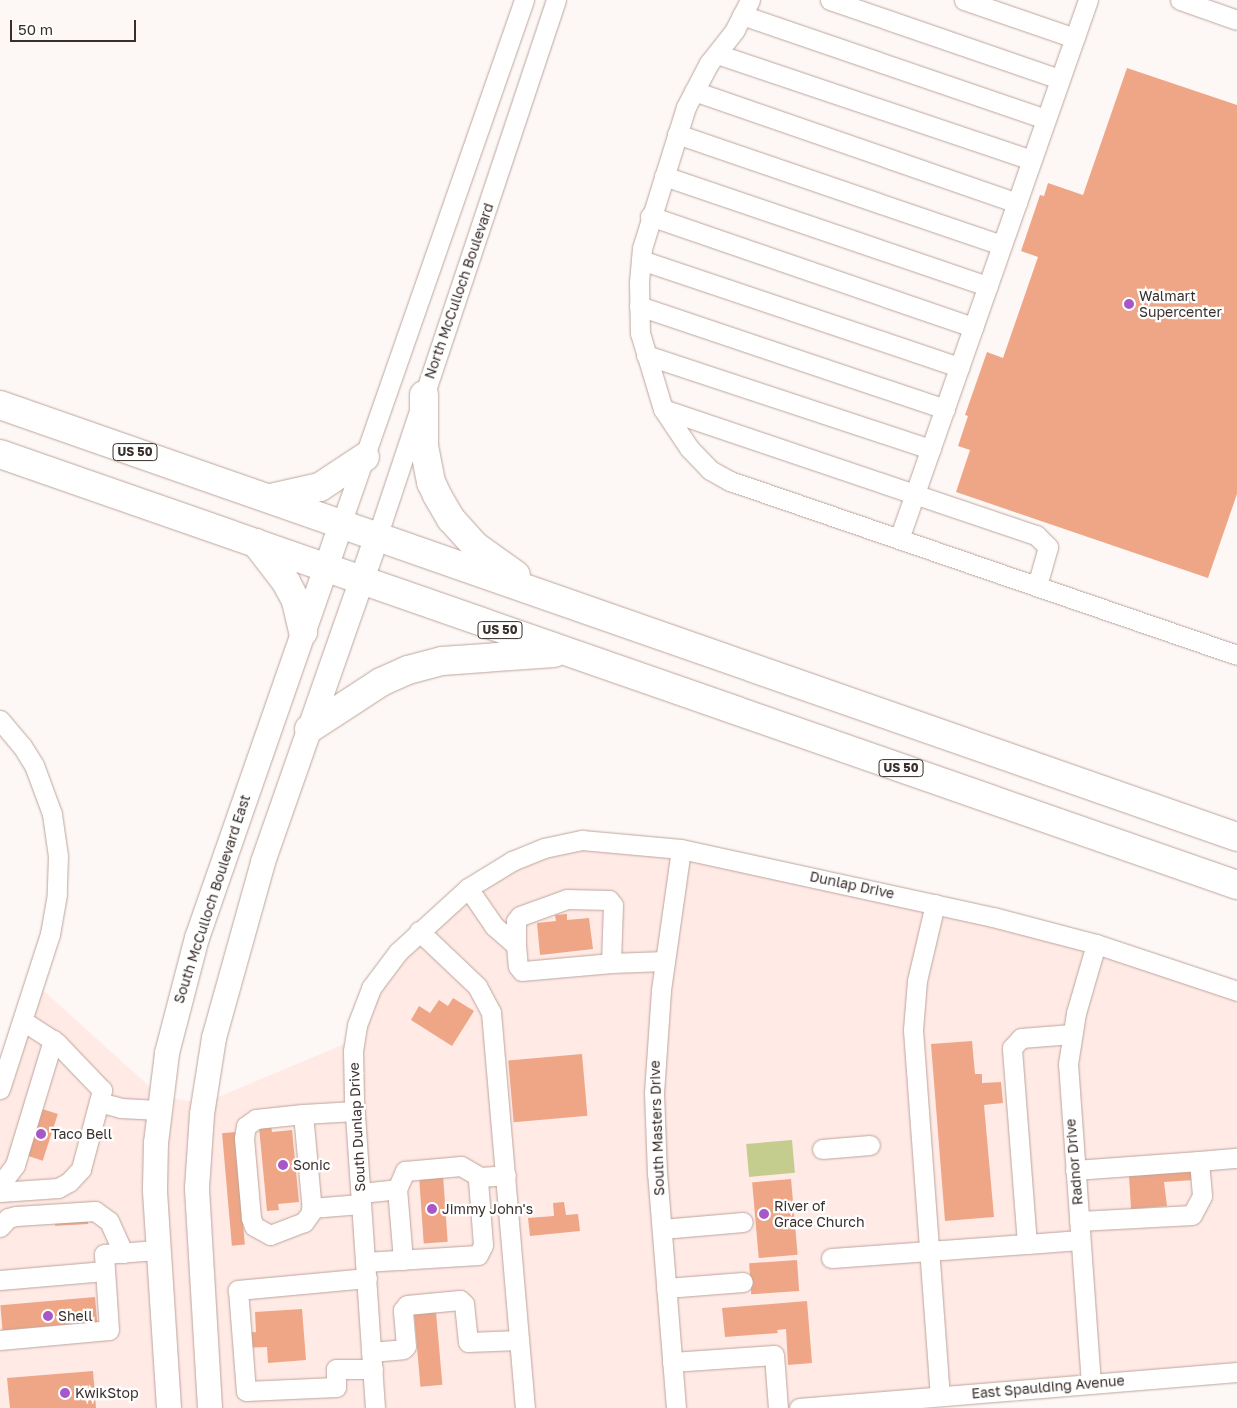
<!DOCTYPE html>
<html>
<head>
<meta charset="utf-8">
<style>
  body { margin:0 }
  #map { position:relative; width:1237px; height:1408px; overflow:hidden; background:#fdf8f6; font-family:"Golos Text",sans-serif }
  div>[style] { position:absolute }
  .commercial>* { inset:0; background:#ffeae5 }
  .green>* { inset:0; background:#c4cd8e; transform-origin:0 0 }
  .building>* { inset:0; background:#eea687; transform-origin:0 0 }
  .roads { filter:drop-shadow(0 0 1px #bda59b) drop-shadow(0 0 1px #bda59b) }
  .minor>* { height:19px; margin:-9.5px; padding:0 9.5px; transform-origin:9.5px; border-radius:9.5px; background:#fff }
  .major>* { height:24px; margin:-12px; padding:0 12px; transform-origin:12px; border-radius:12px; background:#fff }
  .highway>* { height:28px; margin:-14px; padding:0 14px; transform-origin:14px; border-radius:14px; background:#fff }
  .dots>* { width:14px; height:14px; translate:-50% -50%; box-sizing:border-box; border:2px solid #fff; border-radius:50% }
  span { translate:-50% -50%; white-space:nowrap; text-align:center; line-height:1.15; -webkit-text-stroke:4.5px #fff; paint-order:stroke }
  .shield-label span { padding:1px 4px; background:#fff; border:1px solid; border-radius:4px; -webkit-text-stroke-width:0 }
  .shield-label { font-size:12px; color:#392f2b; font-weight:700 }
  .street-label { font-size:14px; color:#392f2b }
  .poi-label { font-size:14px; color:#392f2b }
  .left { translate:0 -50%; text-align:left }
  .scale { position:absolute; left:10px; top:20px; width:126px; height:22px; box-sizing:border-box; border:2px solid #392f2b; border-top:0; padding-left:6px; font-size:15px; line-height:18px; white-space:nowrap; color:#392f2b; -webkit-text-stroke:4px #fff; paint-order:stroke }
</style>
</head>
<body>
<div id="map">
  <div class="commercial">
    <div style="clip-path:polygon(582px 840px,935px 904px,1237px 991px,1237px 1372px,851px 1408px,0 1408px,0 1089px,35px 983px,161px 1097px,204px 1103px,354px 1040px,371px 988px,468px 888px)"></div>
  </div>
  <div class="green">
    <div style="left:792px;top:1140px;width:33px;height:46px;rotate:85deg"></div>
  </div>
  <div class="building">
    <div style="clip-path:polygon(1127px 68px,1237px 105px,1237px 494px,1208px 578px,956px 492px,970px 450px,958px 446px,968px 416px,965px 415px,987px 352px,1003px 358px,1038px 257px,1021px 251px,1040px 195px,1044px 196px,1048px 183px,1083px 195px)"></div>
    <div style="clip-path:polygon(567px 914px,567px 920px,589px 918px,593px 949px,540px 955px,537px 923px,556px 921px,555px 915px)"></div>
    <div style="clip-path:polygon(453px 998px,474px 1011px,452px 1046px,411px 1020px,419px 1006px,430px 1013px,439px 1000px,448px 1006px)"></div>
    <div style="clip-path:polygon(972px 1041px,975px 1074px,982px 1074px,982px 1083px,1001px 1082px,1003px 1103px,984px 1105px,994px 1217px,945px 1221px,931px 1044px)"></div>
    <div style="left:582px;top:1054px;width:62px;height:74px;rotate:85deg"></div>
    <div style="left:36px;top:1107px;width:23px;height:49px;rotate:18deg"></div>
    <div style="clip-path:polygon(271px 1126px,272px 1132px,292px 1130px,299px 1202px,278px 1204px,279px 1210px,267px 1211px,259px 1127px)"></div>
    <div style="left:235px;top:1132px;width:113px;height:13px;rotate:85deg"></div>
    <div style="clip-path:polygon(1193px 1170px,1194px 1180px,1164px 1182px,1167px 1206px,1131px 1209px,1129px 1175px)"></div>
    <div style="left:443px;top:1175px;width:67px;height:24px;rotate:86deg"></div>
    <div style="left:791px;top:1179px;width:76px;height:39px;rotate:85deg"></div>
    <div style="clip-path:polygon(564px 1202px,566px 1215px,578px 1214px,580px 1231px,530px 1236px,528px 1218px,554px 1216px,553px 1203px)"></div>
    <div style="left:87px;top:1204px;width:20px;height:33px;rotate:87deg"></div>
    <div style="left:797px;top:1260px;width:31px;height:48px;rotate:86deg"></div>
    <div style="left:95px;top:1297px;width:25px;height:95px;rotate:85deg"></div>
    <div style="clip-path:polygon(807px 1301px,812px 1363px,788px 1365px,786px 1329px,777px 1330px,778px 1333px,725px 1337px,722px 1308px)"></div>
    <div style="clip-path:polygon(302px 1309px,306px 1360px,268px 1363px,267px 1347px,241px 1348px,240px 1333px,256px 1332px,255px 1312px)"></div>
    <div style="left:436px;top:1312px;width:73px;height:22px;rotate:85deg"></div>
    <div style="clip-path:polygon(93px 1371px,96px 1408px,10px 1408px,7px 1378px)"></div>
  </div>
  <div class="roads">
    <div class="minor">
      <div style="left:750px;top:0;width:34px;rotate:117deg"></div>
      <div style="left:735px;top:30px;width:42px;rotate:128.2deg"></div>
      <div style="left:709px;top:63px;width:50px;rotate:117.6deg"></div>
      <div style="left:686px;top:107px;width:148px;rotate:107.3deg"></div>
      <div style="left:642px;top:248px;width:34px;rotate:95deg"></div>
      <div style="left:639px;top:282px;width:51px;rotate:88.9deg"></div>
      <div style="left:640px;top:333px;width:79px;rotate:73.2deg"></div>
      <div style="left:663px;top:409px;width:47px;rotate:56.3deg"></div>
      <div style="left:689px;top:448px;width:30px;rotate:46deg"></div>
      <div style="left:710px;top:470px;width:23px;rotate:29deg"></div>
      <div style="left:730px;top:481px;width:536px;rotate:18.94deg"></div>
      <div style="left:830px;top:0;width:243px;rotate:19deg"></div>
      <div style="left:964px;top:0;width:117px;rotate:18.9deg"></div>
      <div style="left:1180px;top:0;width:60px;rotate:19.3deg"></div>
      <div style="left:742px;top:15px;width:321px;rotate:18.9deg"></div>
      <div style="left:717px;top:54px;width:332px;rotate:18.6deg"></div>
      <div style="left:694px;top:91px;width:342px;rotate:19.1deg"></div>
      <div style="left:677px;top:134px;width:343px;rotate:18.9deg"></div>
      <div style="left:664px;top:176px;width:342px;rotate:18.8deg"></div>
      <div style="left:650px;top:216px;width:342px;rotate:19deg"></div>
      <div style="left:641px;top:260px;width:336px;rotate:18.6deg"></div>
      <div style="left:639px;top:306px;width:323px;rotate:18.6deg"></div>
      <div style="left:646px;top:355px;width:300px;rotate:18.3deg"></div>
      <div style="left:663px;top:409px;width:394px;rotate:18.7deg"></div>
      <div style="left:1036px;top:535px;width:17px;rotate:45deg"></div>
      <div style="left:1048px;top:547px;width:41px;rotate:105.8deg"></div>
      <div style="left:341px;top:524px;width:555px;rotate:-70.75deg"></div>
      <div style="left:377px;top:537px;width:566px;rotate:-71.57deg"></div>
      <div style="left:899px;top:539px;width:571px;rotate:-70.68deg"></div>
      <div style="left:0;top:720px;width:34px;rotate:50deg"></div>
      <div style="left:22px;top:746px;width:22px;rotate:58deg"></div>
      <div style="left:34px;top:765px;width:52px;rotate:69.8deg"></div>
      <div style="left:52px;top:814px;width:42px;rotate:81.9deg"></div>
      <div style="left:58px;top:856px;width:38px;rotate:92deg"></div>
      <div style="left:57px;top:894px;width:41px;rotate:99.9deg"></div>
      <div style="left:50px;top:934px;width:163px;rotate:107.9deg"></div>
      <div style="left:468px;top:888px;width:46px;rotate:55.6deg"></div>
      <div style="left:494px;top:926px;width:29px;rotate:41deg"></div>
      <div style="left:516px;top:945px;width:24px;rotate:-90deg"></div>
      <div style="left:516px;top:921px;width:6px;rotate:-51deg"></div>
      <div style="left:520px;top:916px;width:50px;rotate:-19.9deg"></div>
      <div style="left:567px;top:899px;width:42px;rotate:1.4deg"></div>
      <div style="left:609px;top:900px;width:6px;rotate:51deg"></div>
      <div style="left:613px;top:905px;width:58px;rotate:92deg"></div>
      <div style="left:611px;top:963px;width:54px;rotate:-2.1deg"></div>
      <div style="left:935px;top:904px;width:79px;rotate:103.2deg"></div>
      <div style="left:917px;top:981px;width:49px;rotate:94.7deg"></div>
      <div style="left:913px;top:1030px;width:367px;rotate:85.8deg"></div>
      <div style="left:419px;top:931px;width:80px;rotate:43.5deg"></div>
      <div style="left:477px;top:986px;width:30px;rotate:62deg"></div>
      <div style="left:491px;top:1012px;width:397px;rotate:85.1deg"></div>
      <div style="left:516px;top:945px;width:21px;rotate:85deg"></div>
      <div style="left:518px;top:966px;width:6px;rotate:51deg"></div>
      <div style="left:522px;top:971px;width:89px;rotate:-5.1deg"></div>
      <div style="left:99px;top:1102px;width:23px;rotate:15deg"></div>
      <div style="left:121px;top:1108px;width:38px;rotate:3deg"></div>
      <div style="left:303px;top:1114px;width:97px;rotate:84.7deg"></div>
      <div style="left:312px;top:1211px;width:14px;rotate:126deg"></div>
      <div style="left:304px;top:1222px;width:36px;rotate:159deg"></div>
      <div style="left:270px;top:1235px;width:18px;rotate:-151deg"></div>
      <div style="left:254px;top:1226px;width:9px;rotate:-111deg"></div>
      <div style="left:251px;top:1218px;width:80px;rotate:-95deg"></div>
      <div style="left:244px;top:1138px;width:12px;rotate:-81deg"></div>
      <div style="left:246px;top:1126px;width:12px;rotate:-35deg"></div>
      <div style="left:256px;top:1119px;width:47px;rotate:-6.1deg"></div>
      <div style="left:303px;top:1114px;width:52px;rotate:-3.3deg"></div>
      <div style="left:822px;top:1149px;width:48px;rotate:-4.8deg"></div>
      <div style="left:1199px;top:1161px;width:38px;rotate:-5deg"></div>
      <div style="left:1075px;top:1170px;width:124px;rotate:-4.2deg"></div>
      <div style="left:1199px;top:1161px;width:35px;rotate:85deg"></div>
      <div style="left:1202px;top:1196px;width:21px;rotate:118deg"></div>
      <div style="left:1192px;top:1215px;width:113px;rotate:177deg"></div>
      <div style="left:0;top:1185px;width:25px;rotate:-53deg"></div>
      <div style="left:15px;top:1165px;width:131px;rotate:-73.1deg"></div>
      <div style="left:0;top:1192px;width:58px;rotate:-3.9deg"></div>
      <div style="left:58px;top:1188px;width:13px;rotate:-29deg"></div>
      <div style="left:69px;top:1182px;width:18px;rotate:-47deg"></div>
      <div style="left:81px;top:1169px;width:82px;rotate:-75.1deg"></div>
      <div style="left:102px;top:1090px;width:65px;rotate:-133.8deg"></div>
      <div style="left:57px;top:1043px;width:40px;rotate:-147.1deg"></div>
      <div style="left:361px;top:1193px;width:36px;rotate:-6deg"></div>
      <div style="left:311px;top:1208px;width:50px;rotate:-4.6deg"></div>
      <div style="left:0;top:1227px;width:12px;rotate:-48deg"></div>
      <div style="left:8px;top:1218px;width:8px;rotate:-14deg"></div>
      <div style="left:16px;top:1216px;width:79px;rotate:-3.6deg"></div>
      <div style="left:95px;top:1211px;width:17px;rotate:36deg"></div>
      <div style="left:109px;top:1221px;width:35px;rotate:66deg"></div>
      <div style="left:662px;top:1229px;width:81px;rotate:-4.9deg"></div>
      <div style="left:1027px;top:1244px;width:53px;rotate:-4.3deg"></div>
      <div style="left:831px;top:1258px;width:196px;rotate:-4.1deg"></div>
      <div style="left:1027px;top:1244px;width:197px;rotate:-94.4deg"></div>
      <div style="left:1012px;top:1048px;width:13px;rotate:-48deg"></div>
      <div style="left:1021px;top:1038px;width:51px;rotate:-4.5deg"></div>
      <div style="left:403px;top:1260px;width:71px;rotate:-94.8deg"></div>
      <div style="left:397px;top:1189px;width:20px;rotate:-66deg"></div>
      <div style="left:405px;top:1171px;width:56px;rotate:-5.1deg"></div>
      <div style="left:461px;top:1166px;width:22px;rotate:30deg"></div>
      <div style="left:365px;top:1262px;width:113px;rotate:-3.5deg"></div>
      <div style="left:478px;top:1255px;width:11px;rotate:-63deg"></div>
      <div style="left:483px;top:1245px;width:65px;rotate:-94.4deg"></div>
      <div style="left:478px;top:1180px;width:4px;rotate:-56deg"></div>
      <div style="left:480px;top:1177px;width:26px;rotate:-4deg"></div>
      <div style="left:367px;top:1278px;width:130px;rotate:174.7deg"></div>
      <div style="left:238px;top:1290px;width:101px;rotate:85.5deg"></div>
      <div style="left:246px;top:1391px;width:90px;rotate:-2.5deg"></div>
      <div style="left:336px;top:1387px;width:18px;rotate:-90deg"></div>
      <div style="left:336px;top:1369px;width:37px"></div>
      <div style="left:0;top:1280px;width:105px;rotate:-4.9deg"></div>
      <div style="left:666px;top:1288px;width:77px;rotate:-4.5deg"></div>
      <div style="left:0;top:1340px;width:109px;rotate:-5.2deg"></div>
      <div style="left:109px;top:1330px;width:76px;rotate:-93.8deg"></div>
      <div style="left:104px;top:1254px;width:53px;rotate:-4.3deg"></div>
      <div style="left:371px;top:1352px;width:32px;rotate:-5deg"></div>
      <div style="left:403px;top:1349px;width:4px;rotate:-45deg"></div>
      <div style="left:406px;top:1346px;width:36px;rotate:-95deg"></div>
      <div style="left:403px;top:1310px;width:6px;rotate:-51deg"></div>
      <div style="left:407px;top:1305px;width:53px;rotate:-5.4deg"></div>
      <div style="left:460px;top:1300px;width:6px;rotate:45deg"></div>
      <div style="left:464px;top:1304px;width:38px;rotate:84deg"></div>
      <div style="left:468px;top:1342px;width:51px;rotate:-2.2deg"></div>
      <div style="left:672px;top:1362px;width:102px;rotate:-3.9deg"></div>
      <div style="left:774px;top:1355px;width:53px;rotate:85.7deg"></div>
      <div style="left:1091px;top:1384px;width:321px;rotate:-94.1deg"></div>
      <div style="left:1068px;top:1064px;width:52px;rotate:-81.1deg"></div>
      <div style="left:1076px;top:1013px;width:72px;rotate:-73.8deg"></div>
      <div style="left:375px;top:1408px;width:310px;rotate:-93.9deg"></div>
      <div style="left:354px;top:1099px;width:48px;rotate:-91.2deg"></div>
      <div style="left:353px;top:1051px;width:26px;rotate:-81deg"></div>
      <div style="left:357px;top:1025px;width:40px;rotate:-69deg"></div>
      <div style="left:371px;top:988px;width:45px;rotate:-53.1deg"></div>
      <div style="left:398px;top:952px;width:95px;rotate:-42.4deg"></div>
      <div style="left:468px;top:888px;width:52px;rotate:-31.5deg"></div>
      <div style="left:512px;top:861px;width:35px;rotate:-22deg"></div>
      <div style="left:544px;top:848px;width:39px;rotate:-12deg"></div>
      <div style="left:582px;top:840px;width:99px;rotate:5.2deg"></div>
      <div style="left:681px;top:849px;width:319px;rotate:12.3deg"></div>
      <div style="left:993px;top:917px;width:106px;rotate:14.7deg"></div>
      <div style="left:1096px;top:944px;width:149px;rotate:18.4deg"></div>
      <div style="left:676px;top:1408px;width:235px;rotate:-94.6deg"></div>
      <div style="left:657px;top:1174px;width:81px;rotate:-92.1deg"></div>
      <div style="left:654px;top:1093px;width:103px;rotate:-86.1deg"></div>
      <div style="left:661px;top:990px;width:142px;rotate:-81.9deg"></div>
      <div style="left:799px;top:1408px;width:439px;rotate:-4.7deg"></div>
    </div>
    <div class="major">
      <div style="left:169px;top:1408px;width:219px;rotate:-93.7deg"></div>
      <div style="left:155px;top:1189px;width:46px;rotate:-88.8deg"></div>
      <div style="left:156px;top:1143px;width:91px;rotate:-83deg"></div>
      <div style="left:167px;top:1053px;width:119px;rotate:-75.4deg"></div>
      <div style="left:197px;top:938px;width:438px;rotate:-70.8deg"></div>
      <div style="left:210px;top:1408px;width:220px;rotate:-93.4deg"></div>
      <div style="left:197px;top:1188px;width:74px;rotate:-86.1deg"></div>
      <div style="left:202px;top:1114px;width:77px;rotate:-81deg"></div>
      <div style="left:214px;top:1038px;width:183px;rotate:-74.4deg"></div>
      <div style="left:263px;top:862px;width:344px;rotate:-70.7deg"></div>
    </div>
    <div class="highway">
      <div style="left:424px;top:395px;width:51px;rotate:90deg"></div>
      <div style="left:424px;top:446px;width:37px;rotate:79deg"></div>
      <div style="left:431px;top:482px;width:14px;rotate:65deg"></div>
      <div style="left:437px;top:495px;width:28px;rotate:60deg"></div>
      <div style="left:451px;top:519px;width:36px;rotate:48deg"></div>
      <div style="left:475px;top:546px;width:50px;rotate:35.3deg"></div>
      <div style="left:0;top:405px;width:1310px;rotate:19.25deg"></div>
      <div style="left:0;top:454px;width:1310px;rotate:19.21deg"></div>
      <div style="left:271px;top:498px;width:50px;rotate:-12.7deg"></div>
      <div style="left:320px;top:487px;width:54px;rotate:-33.7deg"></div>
      <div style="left:256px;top:543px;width:49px;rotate:52.4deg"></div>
      <div style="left:286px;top:582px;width:21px;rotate:62deg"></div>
      <div style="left:296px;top:601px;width:32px;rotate:77deg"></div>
      <div style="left:309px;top:729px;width:86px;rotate:-33.1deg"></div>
      <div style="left:381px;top:682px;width:30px;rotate:-24deg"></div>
      <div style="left:408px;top:670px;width:35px;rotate:-15deg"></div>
      <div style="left:442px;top:661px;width:112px;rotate:-4.1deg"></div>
    </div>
  </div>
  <div class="dots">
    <div style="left:1129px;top:304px;background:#a757c7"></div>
    <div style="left:41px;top:1134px;background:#a757c7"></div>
    <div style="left:283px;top:1165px;background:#a757c7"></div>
    <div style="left:432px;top:1209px;background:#a757c7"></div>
    <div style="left:764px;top:1214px;background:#a757c7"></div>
    <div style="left:48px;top:1316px;background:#a757c7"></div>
    <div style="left:65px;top:1393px;background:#a757c7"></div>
  </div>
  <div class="shield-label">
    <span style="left:135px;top:452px">US 50</span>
    <span style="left:500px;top:630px">US 50</span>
    <span style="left:901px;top:768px">US 50</span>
  </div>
  <div class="street-label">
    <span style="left:459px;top:291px;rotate:-71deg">North McCulloch Boulevard</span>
    <span style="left:852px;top:885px;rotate:12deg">Dunlap Drive</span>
    <span style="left:212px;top:899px;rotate:-72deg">South McCulloch Boulevard East</span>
    <span style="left:357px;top:1127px;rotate:-93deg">South Dunlap Drive</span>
    <span style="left:657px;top:1128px;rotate:-92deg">South Masters Drive</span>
    <span style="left:1074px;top:1162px;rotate:-95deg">Radnor Drive</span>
    <span style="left:1048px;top:1387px;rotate:-5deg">East Spaulding Avenue</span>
  </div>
  <div class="poi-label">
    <span class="left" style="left:1139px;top:304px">Walmart<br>Supercenter</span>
    <span class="left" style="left:51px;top:1134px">Taco Bell</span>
    <span class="left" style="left:293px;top:1165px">Sonic</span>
    <span class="left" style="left:774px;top:1214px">River of<br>Grace Church</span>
    <span class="left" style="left:442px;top:1209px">Jimmy John's</span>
    <span class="left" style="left:58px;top:1316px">Shell</span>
    <span class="left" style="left:75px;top:1393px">KwikStop</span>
  </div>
  <div class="scale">50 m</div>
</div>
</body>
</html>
